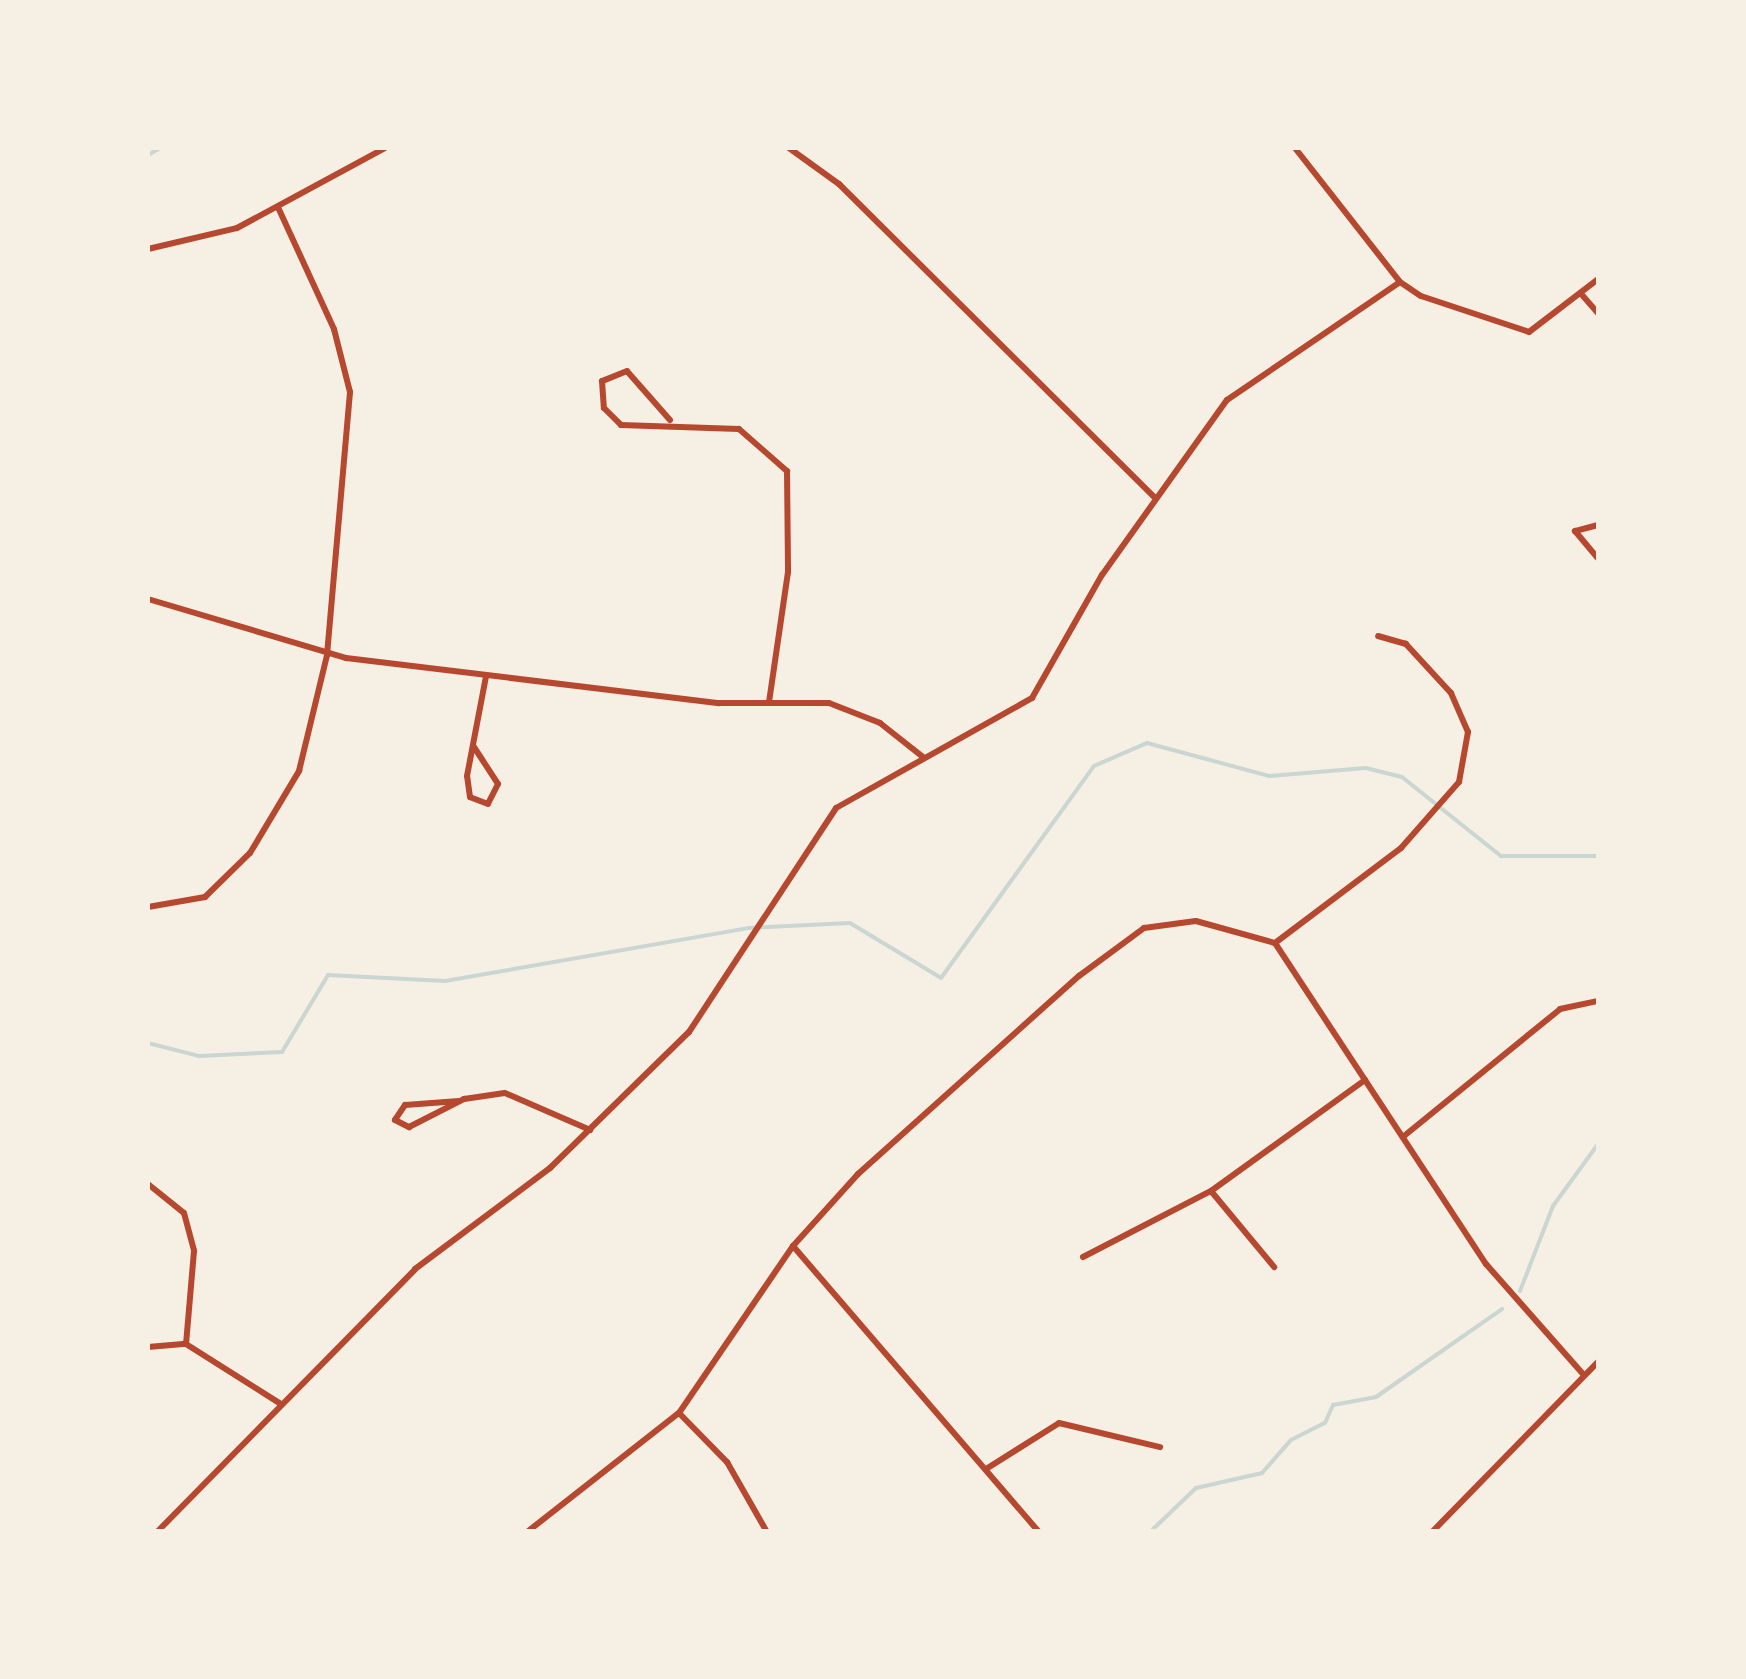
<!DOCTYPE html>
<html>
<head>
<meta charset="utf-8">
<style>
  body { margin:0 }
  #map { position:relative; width:1746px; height:1679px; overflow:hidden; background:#f6efe4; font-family:Helvetica,sans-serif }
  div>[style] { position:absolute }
  .stream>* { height:4px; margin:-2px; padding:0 2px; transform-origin:2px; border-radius:2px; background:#c9d6d2 }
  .minor>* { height:6px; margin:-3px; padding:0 3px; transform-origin:3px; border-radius:3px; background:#b5482f }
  span { translate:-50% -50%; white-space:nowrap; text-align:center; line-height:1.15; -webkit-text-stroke:10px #f6efe4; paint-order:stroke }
  .frame { position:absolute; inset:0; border:150px solid #f6efe4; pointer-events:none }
</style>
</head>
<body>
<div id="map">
  <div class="stream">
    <div style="left:148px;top:155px;width:14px;rotate:-30deg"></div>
    <div style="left:148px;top:1043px;width:53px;rotate:14.3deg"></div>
    <div style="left:199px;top:1056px;width:83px;rotate:-2.8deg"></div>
    <div style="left:282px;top:1052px;width:90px;rotate:-59.1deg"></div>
    <div style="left:328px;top:975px;width:117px;rotate:2.9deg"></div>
    <div style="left:445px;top:981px;width:309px;rotate:-9.9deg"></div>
    <div style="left:749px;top:928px;width:101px;rotate:-2.8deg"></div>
    <div style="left:850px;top:923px;width:106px;rotate:31.1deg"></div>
    <div style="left:941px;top:978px;width:261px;rotate:-54.2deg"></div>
    <div style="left:1094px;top:766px;width:58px;rotate:-23.5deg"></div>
    <div style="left:1147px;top:743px;width:126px;rotate:15.1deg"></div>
    <div style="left:1269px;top:776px;width:97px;rotate:-4.7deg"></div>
    <div style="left:1366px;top:768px;width:37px;rotate:14deg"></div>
    <div style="left:1402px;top:777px;width:127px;rotate:38.6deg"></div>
    <div style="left:1501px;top:856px;width:97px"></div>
    <div style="left:1520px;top:1291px;width:91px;rotate:-68.8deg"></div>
    <div style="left:1553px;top:1206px;width:77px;rotate:-54deg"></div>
    <div style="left:1150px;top:1532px;width:64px;rotate:-43.7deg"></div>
    <div style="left:1196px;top:1488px;width:68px;rotate:-12.8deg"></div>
    <div style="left:1262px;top:1473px;width:44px;rotate:-48.7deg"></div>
    <div style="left:1291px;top:1440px;width:38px;rotate:-27deg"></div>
    <div style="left:1325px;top:1423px;width:20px;rotate:-66deg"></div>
    <div style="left:1333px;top:1405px;width:44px;rotate:-10.5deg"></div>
    <div style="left:1376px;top:1397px;width:154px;rotate:-34.9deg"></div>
  </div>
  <div class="minor">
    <div style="left:789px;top:148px;width:62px;rotate:35.8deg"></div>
    <div style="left:839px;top:184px;width:444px;rotate:44.8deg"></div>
    <div style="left:1295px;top:148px;width:170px;rotate:51.9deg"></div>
    <div style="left:1400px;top:282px;width:25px;rotate:34deg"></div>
    <div style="left:1421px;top:296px;width:114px;rotate:18.4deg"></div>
    <div style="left:1529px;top:332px;width:87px;rotate:-37.5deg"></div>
    <div style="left:148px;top:249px;width:91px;rotate:-13.3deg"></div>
    <div style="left:237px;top:228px;width:168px;rotate:-28.4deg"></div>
    <div style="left:1583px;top:296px;width:23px;rotate:49deg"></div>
    <div style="left:670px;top:420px;width:65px;rotate:-131.3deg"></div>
    <div style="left:627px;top:371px;width:27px;rotate:158deg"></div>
    <div style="left:602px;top:381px;width:27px;rotate:86deg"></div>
    <div style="left:604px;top:408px;width:24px;rotate:45deg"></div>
    <div style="left:621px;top:425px;width:118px;rotate:1.9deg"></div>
    <div style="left:739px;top:429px;width:64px;rotate:41.2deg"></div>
    <div style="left:787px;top:471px;width:101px;rotate:89.4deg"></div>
    <div style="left:788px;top:572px;width:131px;rotate:98.3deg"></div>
    <div style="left:1598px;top:525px;width:24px;rotate:165deg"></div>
    <div style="left:1575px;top:531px;width:35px;rotate:50deg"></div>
    <div style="left:148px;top:599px;width:207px;rotate:16.6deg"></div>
    <div style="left:346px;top:658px;width:376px;rotate:6.9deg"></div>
    <div style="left:719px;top:703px;width:110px"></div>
    <div style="left:829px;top:703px;width:55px;rotate:21.4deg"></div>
    <div style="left:880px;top:723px;width:55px;rotate:38.3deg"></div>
    <div style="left:474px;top:747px;width:44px;rotate:57deg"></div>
    <div style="left:498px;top:784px;width:22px;rotate:117deg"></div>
    <div style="left:488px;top:804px;width:19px;rotate:-159deg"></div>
    <div style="left:470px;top:797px;width:21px;rotate:-98deg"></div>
    <div style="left:467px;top:776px;width:102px;rotate:-79.2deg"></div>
    <div style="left:148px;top:907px;width:58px;rotate:-10deg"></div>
    <div style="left:205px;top:897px;width:63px;rotate:-44.4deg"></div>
    <div style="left:250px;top:853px;width:96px;rotate:-59.1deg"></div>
    <div style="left:299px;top:771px;width:119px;rotate:-76.4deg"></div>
    <div style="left:327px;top:655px;width:264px;rotate:-85deg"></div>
    <div style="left:350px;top:392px;width:65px;rotate:-104.3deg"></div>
    <div style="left:334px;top:329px;width:134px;rotate:-114.7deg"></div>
    <div style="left:1275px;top:943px;width:384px;rotate:56.7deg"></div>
    <div style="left:1486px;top:1264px;width:147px;rotate:48.6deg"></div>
    <div style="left:1275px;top:943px;width:158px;rotate:-37deg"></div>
    <div style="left:1401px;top:848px;width:88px;rotate:-48.7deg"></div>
    <div style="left:1459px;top:782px;width:51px;rotate:-79.8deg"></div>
    <div style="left:1468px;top:732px;width:43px;rotate:-113.6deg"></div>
    <div style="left:1451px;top:693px;width:67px;rotate:-132.6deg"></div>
    <div style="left:1406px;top:644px;width:29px;rotate:-164deg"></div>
    <div style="left:459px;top:1101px;width:54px;rotate:175.8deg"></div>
    <div style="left:405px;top:1105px;width:18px;rotate:124deg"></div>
    <div style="left:395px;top:1120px;width:16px;rotate:27deg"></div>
    <div style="left:409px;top:1127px;width:62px;rotate:-27deg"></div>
    <div style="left:464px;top:1099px;width:41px;rotate:-8.3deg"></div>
    <div style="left:505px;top:1093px;width:93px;rotate:23.5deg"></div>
    <div style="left:1404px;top:1136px;width:201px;rotate:-39.1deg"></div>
    <div style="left:1560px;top:1009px;width:39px;rotate:-12deg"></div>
    <div style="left:148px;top:1184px;width:46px;rotate:38.9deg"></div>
    <div style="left:184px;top:1213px;width:39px;rotate:75deg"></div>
    <div style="left:194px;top:1251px;width:93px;rotate:94.9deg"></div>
    <div style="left:186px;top:1344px;width:112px;rotate:32.3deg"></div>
    <div style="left:1211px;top:1191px;width:99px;rotate:50.3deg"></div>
    <div style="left:793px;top:1246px;width:377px;rotate:49.3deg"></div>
    <div style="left:1083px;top:1257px;width:144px;rotate:-27.3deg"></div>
    <div style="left:1211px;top:1191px;width:190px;rotate:-35.8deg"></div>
    <div style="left:148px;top:1347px;width:38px;rotate:-5deg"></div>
    <div style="left:679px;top:1413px;width:69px;rotate:45.6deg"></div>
    <div style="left:727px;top:1462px;width:81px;rotate:60.3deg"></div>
    <div style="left:986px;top:1469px;width:86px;rotate:-32.2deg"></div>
    <div style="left:1059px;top:1423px;width:104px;rotate:13.4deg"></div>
    <div style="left:157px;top:1532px;width:368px;rotate:-45.5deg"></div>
    <div style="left:415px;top:1269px;width:169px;rotate:-36.8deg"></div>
    <div style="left:550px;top:1168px;width:194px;rotate:-44.4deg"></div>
    <div style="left:689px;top:1032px;width:268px;rotate:-56.7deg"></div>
    <div style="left:836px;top:808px;width:225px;rotate:-29.3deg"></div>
    <div style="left:1032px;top:698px;width:142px;rotate:-60.4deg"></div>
    <div style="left:1102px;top:575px;width:215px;rotate:-54.5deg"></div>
    <div style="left:1227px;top:400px;width:209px;rotate:-34.3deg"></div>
    <div style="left:527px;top:1532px;width:193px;rotate:-38.1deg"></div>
    <div style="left:679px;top:1413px;width:202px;rotate:-55.7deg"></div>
    <div style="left:793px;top:1246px;width:97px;rotate:-47.9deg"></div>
    <div style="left:858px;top:1174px;width:297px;rotate:-41.9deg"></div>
    <div style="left:1079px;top:976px;width:81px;rotate:-36.4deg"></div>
    <div style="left:1144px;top:928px;width:52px;rotate:-7.7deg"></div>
    <div style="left:1196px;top:921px;width:82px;rotate:15.6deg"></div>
    <div style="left:1432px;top:1532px;width:238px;rotate:-45.7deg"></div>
  </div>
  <div class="frame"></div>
</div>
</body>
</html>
